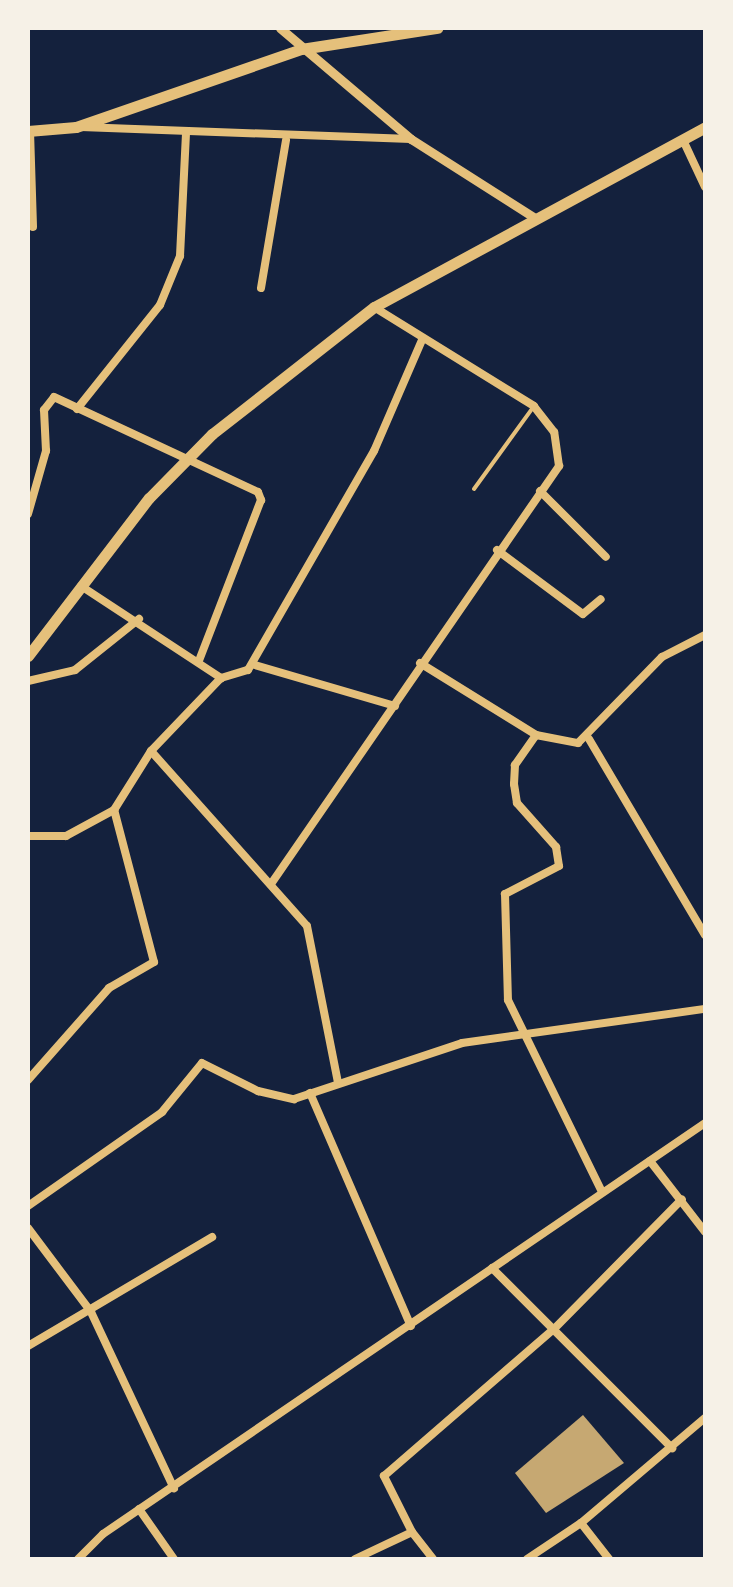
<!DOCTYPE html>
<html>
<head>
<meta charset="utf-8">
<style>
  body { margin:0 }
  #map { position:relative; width:733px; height:1587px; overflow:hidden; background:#14213d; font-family:"DejaVu Sans",sans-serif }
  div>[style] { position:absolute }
  .building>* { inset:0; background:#c6a872 }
  .service>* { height:4px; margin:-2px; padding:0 2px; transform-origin:2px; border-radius:2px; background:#e5c07b }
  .minor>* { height:8px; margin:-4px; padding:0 4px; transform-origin:4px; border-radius:4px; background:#e5c07b }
  .tertiary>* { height:9px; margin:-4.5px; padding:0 4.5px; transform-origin:4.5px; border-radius:4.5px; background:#e5c07b }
  .secondary>* { height:11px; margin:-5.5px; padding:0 5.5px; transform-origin:5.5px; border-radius:5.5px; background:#e5c07b }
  span { translate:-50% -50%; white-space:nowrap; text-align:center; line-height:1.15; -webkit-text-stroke:6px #f6f1e7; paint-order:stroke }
  .frame { position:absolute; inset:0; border:30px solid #f6f1e7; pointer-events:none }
</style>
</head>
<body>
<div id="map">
  <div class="building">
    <div style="clip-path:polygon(583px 1415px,624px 1463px,546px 1513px,515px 1473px)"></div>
  </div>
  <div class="service">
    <div style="left:474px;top:489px;width:102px;rotate:-54.1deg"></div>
  </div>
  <div class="minor">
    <div style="left:81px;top:127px;width:330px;rotate:2.1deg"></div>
    <div style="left:30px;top:131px;width:96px;rotate:88.2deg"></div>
    <div style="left:683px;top:140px;width:52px;rotate:64.9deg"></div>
    <div style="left:261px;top:288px;width:150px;rotate:-80.4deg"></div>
    <div style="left:77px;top:409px;width:133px;rotate:-51.4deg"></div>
    <div style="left:160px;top:305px;width:53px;rotate:-67.8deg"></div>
    <div style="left:180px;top:256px;width:123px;rotate:-87.2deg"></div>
    <div style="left:540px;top:491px;width:93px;rotate:45deg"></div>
    <div style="left:28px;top:514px;width:66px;rotate:-74.1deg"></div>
    <div style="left:46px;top:451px;width:41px;rotate:-92.8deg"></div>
    <div style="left:44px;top:410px;width:16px;rotate:-52deg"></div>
    <div style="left:54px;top:397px;width:225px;rotate:25deg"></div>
    <div style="left:258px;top:492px;width:9px;rotate:69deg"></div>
    <div style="left:261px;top:500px;width:173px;rotate:111.1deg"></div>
    <div style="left:497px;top:550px;width:107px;rotate:36.7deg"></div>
    <div style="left:583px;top:614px;width:23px;rotate:-40deg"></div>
    <div style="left:81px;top:586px;width:168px;rotate:33.3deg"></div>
    <div style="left:221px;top:678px;width:28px;rotate:-17deg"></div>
    <div style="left:248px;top:670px;width:253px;rotate:-60.1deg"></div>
    <div style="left:374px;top:451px;width:121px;rotate:-66.6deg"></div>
    <div style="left:420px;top:663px;width:137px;rotate:31.8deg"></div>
    <div style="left:536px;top:735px;width:43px;rotate:10.8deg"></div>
    <div style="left:578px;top:743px;width:120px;rotate:-45.7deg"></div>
    <div style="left:662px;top:657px;width:48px;rotate:-27.1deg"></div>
    <div style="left:255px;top:665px;width:146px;rotate:16.3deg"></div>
    <div style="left:28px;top:681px;width:48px;rotate:-13.2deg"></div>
    <div style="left:75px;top:670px;width:82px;rotate:-38.6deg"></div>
    <div style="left:536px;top:735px;width:37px;rotate:125deg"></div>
    <div style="left:515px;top:765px;width:19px;rotate:93deg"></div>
    <div style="left:514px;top:784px;width:19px;rotate:81deg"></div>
    <div style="left:517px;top:803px;width:59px;rotate:48.4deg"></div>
    <div style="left:556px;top:847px;width:19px;rotate:81deg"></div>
    <div style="left:559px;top:866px;width:61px;rotate:152.6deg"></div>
    <div style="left:505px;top:894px;width:106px;rotate:88.4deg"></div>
    <div style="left:508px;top:1000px;width:214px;rotate:63.9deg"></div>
    <div style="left:589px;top:739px;width:228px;rotate:59.4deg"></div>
    <div style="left:151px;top:751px;width:234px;rotate:48.3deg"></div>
    <div style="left:307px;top:926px;width:159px;rotate:78.8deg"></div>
    <div style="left:28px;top:836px;width:38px"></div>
    <div style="left:66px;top:836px;width:55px;rotate:-28.4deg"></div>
    <div style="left:114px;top:810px;width:70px;rotate:-57.9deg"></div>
    <div style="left:151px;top:751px;width:101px;rotate:-46.2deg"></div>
    <div style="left:271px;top:884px;width:508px;rotate:-55.43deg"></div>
    <div style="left:559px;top:466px;width:34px;rotate:-98deg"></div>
    <div style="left:554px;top:432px;width:33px;rotate:-128deg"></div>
    <div style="left:534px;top:406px;width:188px;rotate:-148.3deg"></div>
    <div style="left:28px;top:1080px;width:123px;rotate:-48.6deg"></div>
    <div style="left:109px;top:988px;width:52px;rotate:-30deg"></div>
    <div style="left:154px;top:962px;width:157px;rotate:-104.7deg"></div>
    <div style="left:310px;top:1093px;width:254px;rotate:66.6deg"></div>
    <div style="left:650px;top:1161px;width:90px;rotate:52.2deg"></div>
    <div style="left:28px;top:1206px;width:164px;rotate:-35deg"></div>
    <div style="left:162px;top:1112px;width:63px;rotate:-50.8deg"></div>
    <div style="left:202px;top:1063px;width:63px;rotate:26.6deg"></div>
    <div style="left:258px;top:1091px;width:37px;rotate:13deg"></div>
    <div style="left:294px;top:1099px;width:177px;rotate:-18.4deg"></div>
    <div style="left:462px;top:1043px;width:245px;rotate:-8deg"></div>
    <div style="left:28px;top:1228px;width:105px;rotate:53.1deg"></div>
    <div style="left:91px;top:1312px;width:195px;rotate:64.8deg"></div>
    <div style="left:492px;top:1268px;width:255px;rotate:45deg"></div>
    <div style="left:28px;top:1346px;width:214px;rotate:-30.6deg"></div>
    <div style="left:139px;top:1509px;width:61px;rotate:55deg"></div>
    <div style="left:581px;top:1523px;width:46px;rotate:52.1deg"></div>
    <div style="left:412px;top:1532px;width:63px;rotate:-116.6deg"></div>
    <div style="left:384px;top:1476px;width:225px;rotate:-40.9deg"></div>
    <div style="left:554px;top:1329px;width:182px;rotate:-45.4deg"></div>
    <div style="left:78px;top:1559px;width:35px;rotate:-45deg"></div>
    <div style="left:103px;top:1534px;width:729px;rotate:-34.32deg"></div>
    <div style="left:355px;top:1559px;width:63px;rotate:-25.3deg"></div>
    <div style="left:412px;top:1532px;width:34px;rotate:52deg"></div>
    <div style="left:527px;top:1559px;width:65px;rotate:-33.7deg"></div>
    <div style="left:581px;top:1523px;width:162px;rotate:-40.3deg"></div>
  </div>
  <div class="tertiary">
    <div style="left:280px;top:28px;width:172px;rotate:40.3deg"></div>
    <div style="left:411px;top:139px;width:147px;rotate:32.5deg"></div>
  </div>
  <div class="secondary">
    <div style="left:28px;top:131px;width:48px;rotate:-4.8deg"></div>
    <div style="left:76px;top:127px;width:238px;rotate:-19.1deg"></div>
    <div style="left:301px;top:49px;width:138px;rotate:-8.8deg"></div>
    <div style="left:28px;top:656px;width:199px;rotate:-52.6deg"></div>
    <div style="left:149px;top:498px;width:90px;rotate:-45.5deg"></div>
    <div style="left:212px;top:434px;width:206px;rotate:-38.1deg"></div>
    <div style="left:374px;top:307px;width:377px;rotate:-28.5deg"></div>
  </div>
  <div class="frame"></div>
</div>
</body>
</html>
